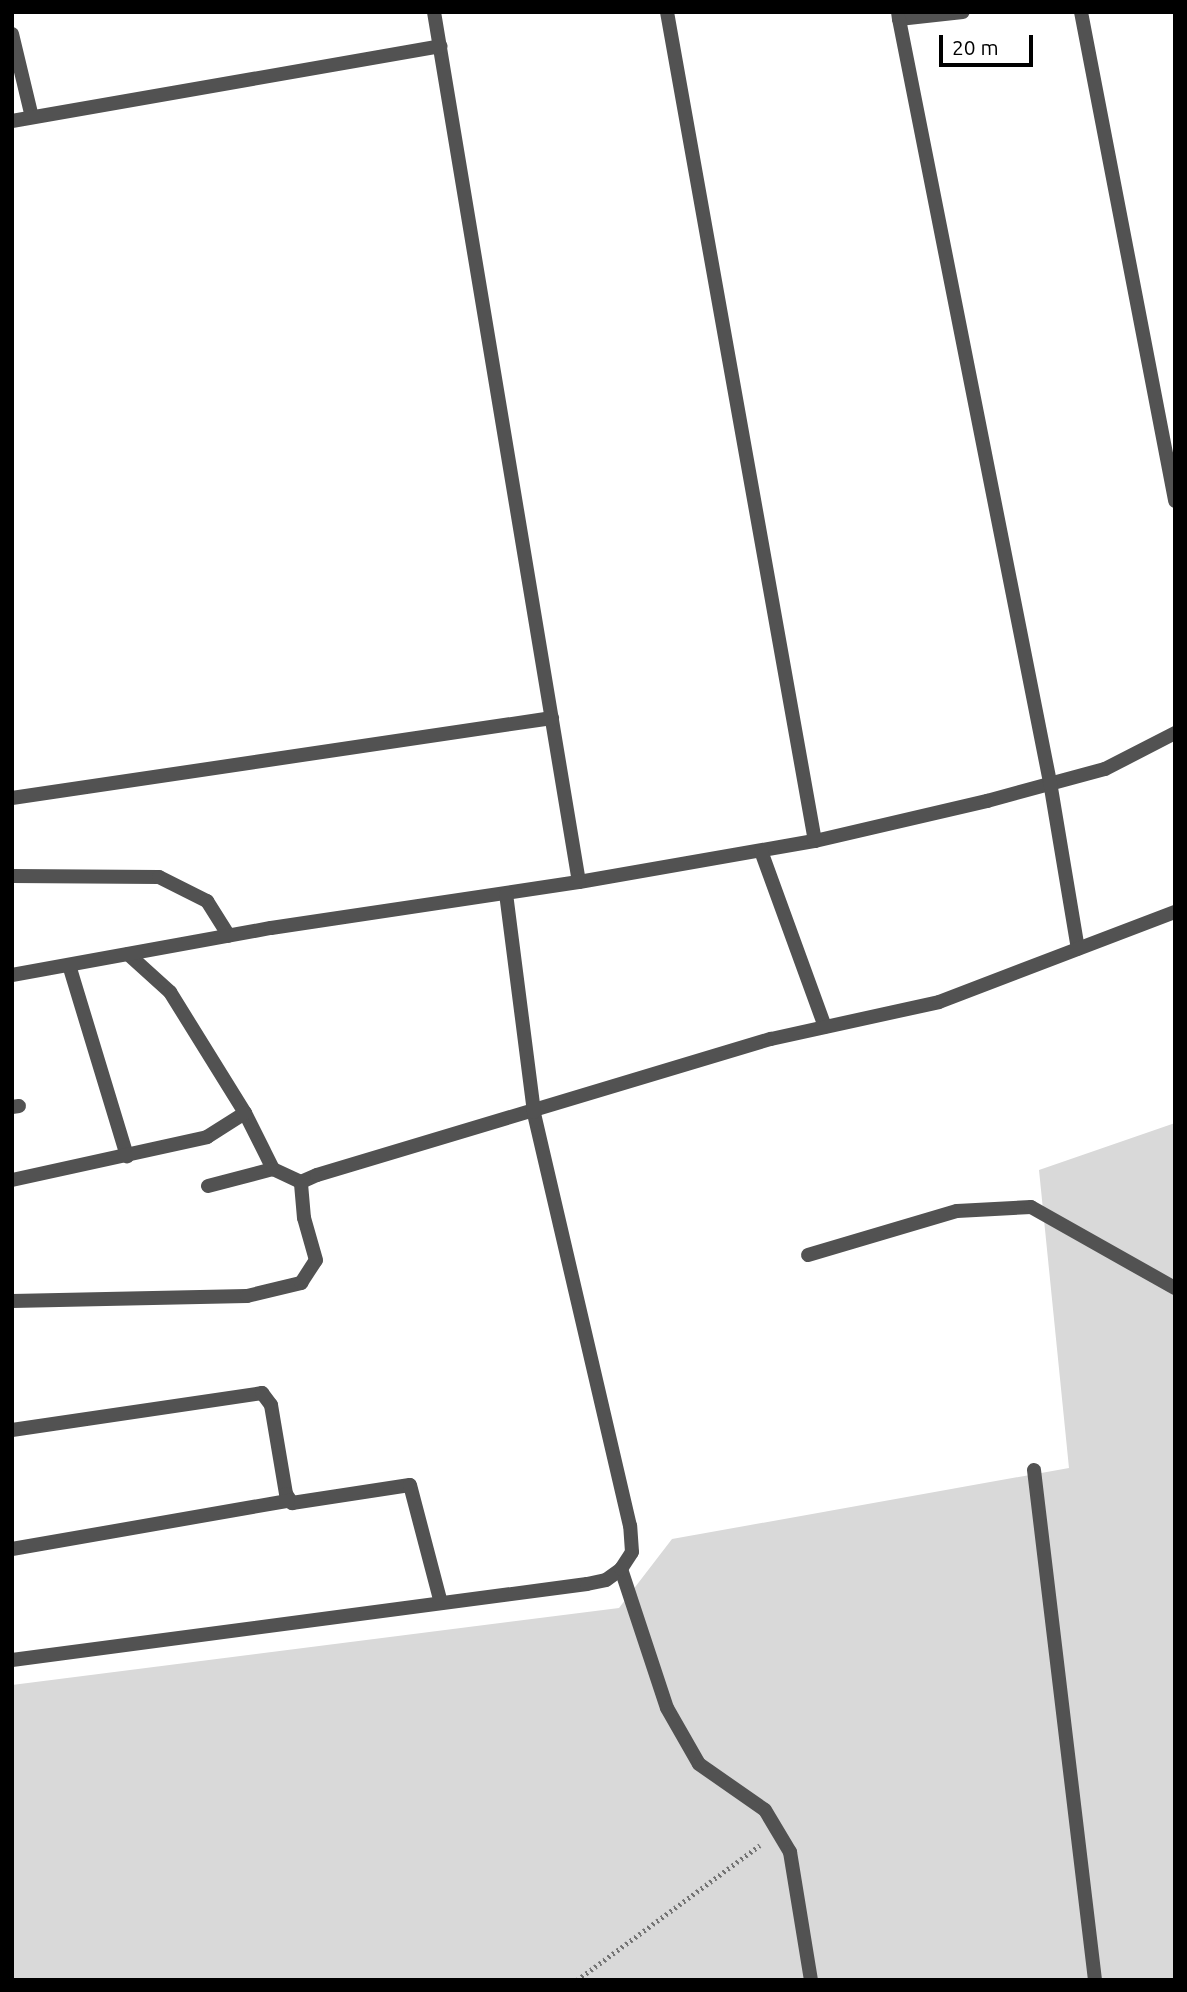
<!DOCTYPE html>
<html>
<head>
<meta charset="utf-8">
<style>
  body { margin:0 }
  #map { position:relative; width:1187px; height:1992px; overflow:hidden; background:#fff; font-family:Ubuntu,sans-serif }
  div>[style] { position:absolute }
  .green>* { inset:0; background:#d9d9d9 }
  .path>* { height:4.5px; margin-top:-2.25px; transform-origin:0; background:repeating-linear-gradient(90deg,#747474 0 2px,transparent 0 5.5px) }
  .lane>* { height:14px; margin:-7px; padding:0 7px; transform-origin:7px; border-radius:7px; background:#525252 }
  .street>* { height:14px; margin:-7px; padding:0 7px; transform-origin:7px; border-radius:7px; background:#525252 }
  span { translate:-50% -50%; white-space:nowrap; text-align:center; line-height:1.15; -webkit-text-stroke:7px #fff; paint-order:stroke }
  .frame { position:absolute; inset:0; border:14px solid #000; pointer-events:none }
  .scale { position:absolute; left:939px; top:35px; width:94px; height:32px; box-sizing:border-box; border:4px solid #000; border-top:0; padding-left:9px; font-size:21px; line-height:24px; white-space:nowrap; color:#000; -webkit-text-stroke:5px #fff; paint-order:stroke }
</style>
</head>
<body>
<div id="map">
  <div class="green">
    <div style="clip-path:polygon(1175px 1123px,1175px 1980px,12px 1980px,12px 1685px,619px 1608px,672px 1539px,1069px 1468px,1039px 1170px)"></div>
  </div>
  <div class="path">
    <div style="left:577px;top:1980px;width:227px;rotate:-36.4deg"></div>
  </div>
  <div class="lane">
    <div style="left:1034px;top:1470px;width:514px;rotate:83.18deg"></div>
  </div>
  <div class="street">
    <div style="left:434px;top:12px;width:882px;rotate:80.54deg"></div>
    <div style="left:579px;top:882px;width:240px;rotate:-9.9deg"></div>
    <div style="left:815px;top:841px;width:177px;rotate:-13.1deg"></div>
    <div style="left:987px;top:801px;width:122px;rotate:-15.2deg"></div>
    <div style="left:1105px;top:769px;width:79px;rotate:-27.2deg"></div>
    <div style="left:667px;top:12px;width:842px;rotate:79.88deg"></div>
    <div style="left:898px;top:12px;width:7px;rotate:82deg"></div>
    <div style="left:899px;top:19px;width:64px;rotate:-6.2deg"></div>
    <div style="left:1081px;top:12px;width:498px;rotate:79.1deg"></div>
    <div style="left:899px;top:19px;width:778px;rotate:78.81deg"></div>
    <div style="left:1050px;top:782px;width:169px;rotate:80.5deg"></div>
    <div style="left:12px;top:34px;width:85px;rotate:76.5deg"></div>
    <div style="left:12px;top:121px;width:435px;rotate:-9.9deg"></div>
    <div style="left:12px;top:798px;width:546px;rotate:-8.43deg"></div>
    <div style="left:761px;top:851px;width:187px;rotate:70deg"></div>
    <div style="left:12px;top:876px;width:147px;rotate:0.4deg"></div>
    <div style="left:159px;top:877px;width:54px;rotate:26.6deg"></div>
    <div style="left:207px;top:901px;width:41px;rotate:57.8deg"></div>
    <div style="left:128px;top:954px;width:57px;rotate:42.1deg"></div>
    <div style="left:170px;top:992px;width:142px;rotate:58.2deg"></div>
    <div style="left:245px;top:1113px;width:63px;rotate:63.4deg"></div>
    <div style="left:69px;top:965px;width:200px;rotate:73.1deg"></div>
    <div style="left:12px;top:975px;width:263px;rotate:-10.3deg"></div>
    <div style="left:271px;top:928px;width:311px;rotate:-8.5deg"></div>
    <div style="left:12px;top:1107px;width:7px;rotate:-8deg"></div>
    <div style="left:12px;top:1180px;width:200px;rotate:-12.4deg"></div>
    <div style="left:207px;top:1137px;width:45px;rotate:-32.3deg"></div>
    <div style="left:208px;top:1186px;width:67px;rotate:-14.7deg"></div>
    <div style="left:273px;top:1169px;width:31px;rotate:25deg"></div>
    <div style="left:808px;top:1255px;width:155px;rotate:-16.5deg"></div>
    <div style="left:957px;top:1211px;width:74px;rotate:-3.1deg"></div>
    <div style="left:1031px;top:1207px;width:165px;rotate:29.4deg"></div>
    <div style="left:12px;top:1301px;width:235px;rotate:-1.2deg"></div>
    <div style="left:247px;top:1296px;width:56px;rotate:-13.5deg"></div>
    <div style="left:301px;top:1283px;width:27px;rotate:-57deg"></div>
    <div style="left:316px;top:1260px;width:44px;rotate:-105.9deg"></div>
    <div style="left:304px;top:1218px;width:36px;rotate:-95deg"></div>
    <div style="left:301px;top:1182px;width:17px;rotate:-24deg"></div>
    <div style="left:317px;top:1175px;width:474px;rotate:-16.7deg"></div>
    <div style="left:771px;top:1039px;width:172px;rotate:-12.4deg"></div>
    <div style="left:939px;top:1002px;width:253px;rotate:-20.9deg"></div>
    <div style="left:12px;top:1430px;width:253px;rotate:-8.4deg"></div>
    <div style="left:262px;top:1393px;width:15px;rotate:53deg"></div>
    <div style="left:271px;top:1405px;width:90px;rotate:80.4deg"></div>
    <div style="left:286px;top:1494px;width:11px;rotate:56deg"></div>
    <div style="left:292px;top:1503px;width:119px;rotate:-8.7deg"></div>
    <div style="left:410px;top:1485px;width:122px;rotate:75.3deg"></div>
    <div style="left:12px;top:1549px;width:280px;rotate:-9.9deg"></div>
    <div style="left:621px;top:1569px;width:146px;rotate:71.7deg"></div>
    <div style="left:667px;top:1708px;width:64px;rotate:60.3deg"></div>
    <div style="left:699px;top:1764px;width:80px;rotate:34.9deg"></div>
    <div style="left:765px;top:1810px;width:49px;rotate:59.2deg"></div>
    <div style="left:790px;top:1852px;width:130px;rotate:80.7deg"></div>
    <div style="left:12px;top:1660px;width:580px;rotate:-7.53deg"></div>
    <div style="left:587px;top:1584px;width:19px;rotate:-12deg"></div>
    <div style="left:606px;top:1580px;width:19px;rotate:-36deg"></div>
    <div style="left:621px;top:1569px;width:20px;rotate:-57deg"></div>
    <div style="left:632px;top:1552px;width:26px;rotate:-94deg"></div>
    <div style="left:630px;top:1526px;width:425px;rotate:-103.1deg"></div>
    <div style="left:534px;top:1112px;width:220px;rotate:-97.3deg"></div>
  </div>
  <div class="frame"></div>
  <div class="scale">20 m</div>
</div>
</body>
</html>
